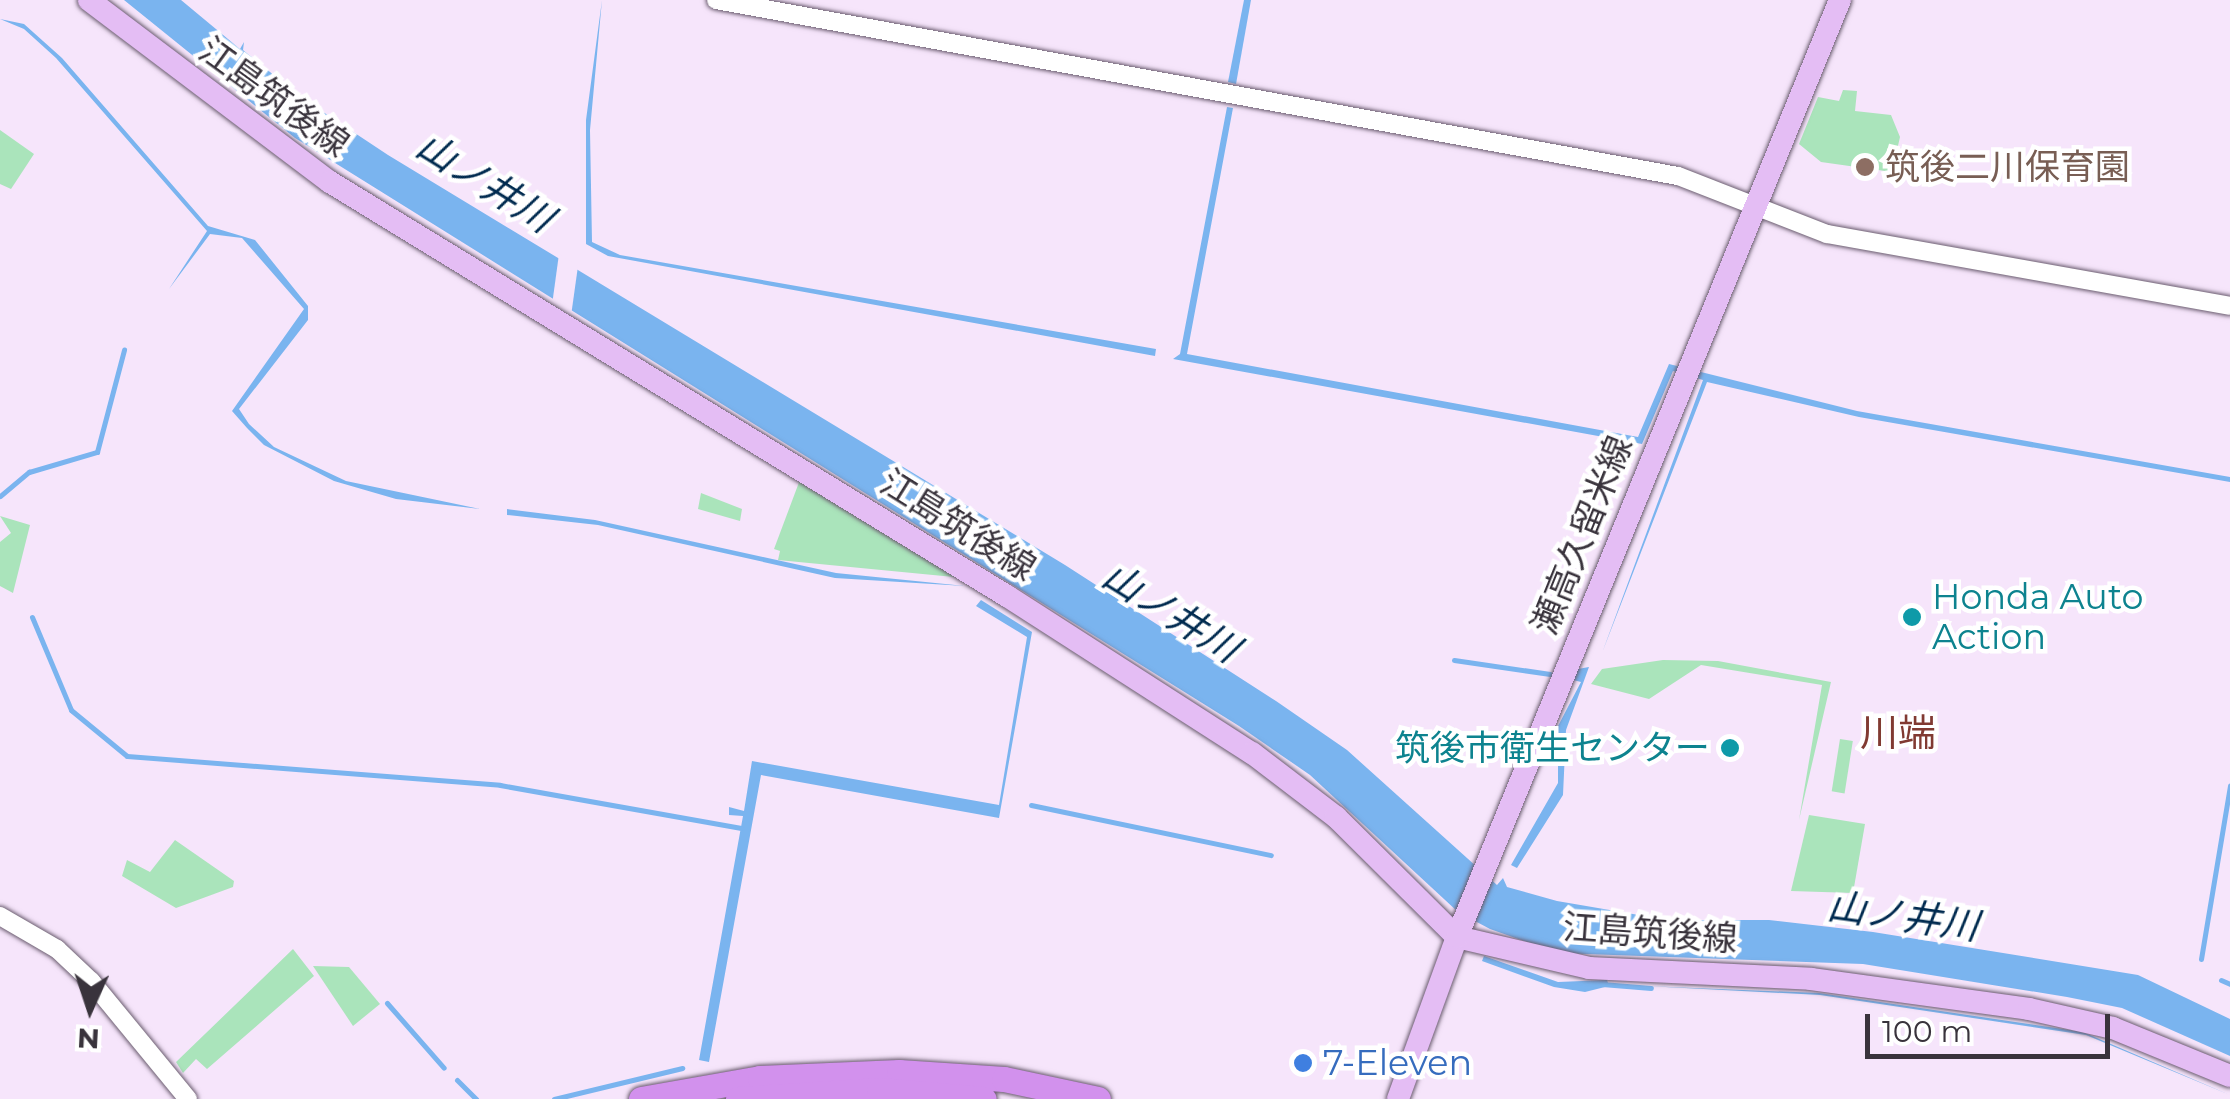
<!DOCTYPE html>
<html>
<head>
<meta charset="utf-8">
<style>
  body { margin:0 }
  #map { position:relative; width:2230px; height:1099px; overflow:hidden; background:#f6e5fb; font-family:Montserrat,"Noto Sans JP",sans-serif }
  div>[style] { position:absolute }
  .green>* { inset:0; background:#aae4bb; transform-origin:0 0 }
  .water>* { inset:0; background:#7ab4ef }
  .pier>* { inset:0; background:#f6e5fb }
  .stream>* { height:5px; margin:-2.5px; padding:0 2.5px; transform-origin:2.5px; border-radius:2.5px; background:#7ab4ef }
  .roads { filter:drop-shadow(0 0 2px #6a5c6f) drop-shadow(0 0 2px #6a5c6f) }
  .minor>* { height:18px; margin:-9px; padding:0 9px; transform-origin:9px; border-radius:9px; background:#fff }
  .major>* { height:22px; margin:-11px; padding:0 11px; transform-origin:11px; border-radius:11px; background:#e4bdf4 }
  .highway>* { height:25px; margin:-12.5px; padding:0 12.5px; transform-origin:12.5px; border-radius:12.5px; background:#d291ed }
  .dots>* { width:28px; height:28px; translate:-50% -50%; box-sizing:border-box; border:5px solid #fff; border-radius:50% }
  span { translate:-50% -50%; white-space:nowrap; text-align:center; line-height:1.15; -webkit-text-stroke:9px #fff; paint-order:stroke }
  .street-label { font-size:35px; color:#39333c }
  .education-label { font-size:35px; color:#785e54 }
  .left { translate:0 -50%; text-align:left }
  .culture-label { font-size:35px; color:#0d838f }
  .right { translate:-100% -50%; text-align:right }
  .shop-label { font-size:35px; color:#366cbe }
  .water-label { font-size:38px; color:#002a4f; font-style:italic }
  .neighbourhood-label { font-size:38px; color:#813a32 }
  .north { position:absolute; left:40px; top:959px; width:100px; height:100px; -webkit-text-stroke:8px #fff; paint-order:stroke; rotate:183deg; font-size:28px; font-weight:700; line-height:40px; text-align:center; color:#39333c }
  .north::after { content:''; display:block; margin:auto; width:35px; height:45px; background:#39333c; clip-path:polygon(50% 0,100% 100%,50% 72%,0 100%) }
  .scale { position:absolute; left:1865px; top:1014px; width:245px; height:45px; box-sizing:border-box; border:5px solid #39333c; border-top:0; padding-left:12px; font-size:30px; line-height:35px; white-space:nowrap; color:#39333c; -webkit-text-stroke:8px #fff; paint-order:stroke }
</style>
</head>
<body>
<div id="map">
  <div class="green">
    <div style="clip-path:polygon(1843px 90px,1857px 91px,1855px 111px,1891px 115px,1900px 137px,1892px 172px,1821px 162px,1799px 144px,1818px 97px,1839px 101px)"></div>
    <div style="clip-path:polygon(0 130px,34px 154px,11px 189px,0 184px)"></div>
    <div style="clip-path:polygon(801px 477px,964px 578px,778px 560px,780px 551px,774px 549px)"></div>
    <div style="clip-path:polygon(701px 493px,742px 509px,740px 521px,698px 509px)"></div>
    <div style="clip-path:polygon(0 516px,30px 525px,13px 593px,0 586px,0 542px,11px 533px)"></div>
    <div style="clip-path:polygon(1663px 660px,1718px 661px,1831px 682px,1799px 820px,1822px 685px,1701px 665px,1649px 699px,1591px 684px,1602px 669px)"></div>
    <div style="left:1840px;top:739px;width:13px;height:53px;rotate:9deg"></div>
    <div style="clip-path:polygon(1809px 815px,1865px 824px,1853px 893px,1791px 891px)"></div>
    <div style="clip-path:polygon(175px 840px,234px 881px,233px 887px,176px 908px,122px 876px,127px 860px,150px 872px)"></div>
    <div style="clip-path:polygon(293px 949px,314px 976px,207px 1069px,196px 1059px,183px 1073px,176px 1062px)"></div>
    <div style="clip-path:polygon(313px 966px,349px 967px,380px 1004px,353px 1026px)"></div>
  </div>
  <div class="water">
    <div style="clip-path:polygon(124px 0,181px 0,240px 49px,244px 42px,243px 50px,302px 98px,388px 155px,1065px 565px,1276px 701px,1347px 750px,1497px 885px,1503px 878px,1507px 887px,1557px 901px,1668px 920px,1769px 920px,1873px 932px,2138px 975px,2230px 1019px,2230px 1056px,2122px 1008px,2067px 997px,1863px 964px,1558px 953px,1490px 929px,1458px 912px,1310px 775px,1239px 726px,295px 138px)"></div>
    <div style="clip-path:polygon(602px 0,590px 130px,592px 242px,620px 255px,1156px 349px,1155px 356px,608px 256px,586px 244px,586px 120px)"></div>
    <div style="clip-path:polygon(1244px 0,1251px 0,1236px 84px,1228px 82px)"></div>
    <div style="clip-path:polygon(0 19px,24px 24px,62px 58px,208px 226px,255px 240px,308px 306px,308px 320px,239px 409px,249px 424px,274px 447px,346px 481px,480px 509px,396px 499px,334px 481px,264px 445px,247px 428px,232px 411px,304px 309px,242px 238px,210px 234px,169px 289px,207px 231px,56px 58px,24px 29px)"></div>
    <div style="clip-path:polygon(1227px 107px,1233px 108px,1187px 354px,1638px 437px,1669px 364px,1857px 411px,2230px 477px,2230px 482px,1859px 417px,1707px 382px,1602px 653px,1703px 380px,1673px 371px,1642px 444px,1173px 359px,1180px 354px)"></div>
    <div style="clip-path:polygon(507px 509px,595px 520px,836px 573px,965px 586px,835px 578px,598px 525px,507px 515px)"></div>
    <div style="clip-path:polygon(981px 600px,1032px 632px,999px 818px,761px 775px,709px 1062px,699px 1060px,743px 816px,729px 815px,729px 807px,744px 811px,752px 761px,999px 805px,1027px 637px,976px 606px)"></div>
    <div style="clip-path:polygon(1589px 667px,1566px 730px,1563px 795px,1517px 868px,1511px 865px,1558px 783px,1558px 726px,1581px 682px,1550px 674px)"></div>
    <div style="clip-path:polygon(1484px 956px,1558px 982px,1607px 980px,1609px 986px,1585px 992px,1554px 987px,1482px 961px)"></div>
    <div style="clip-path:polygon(1646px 986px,1819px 993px,2083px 1032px,2230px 1095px,2086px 1035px,1820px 995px)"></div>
  </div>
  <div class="pier">
    <div style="clip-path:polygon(559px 254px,578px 266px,571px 316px,552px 305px)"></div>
  </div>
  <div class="stream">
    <div style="left:0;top:496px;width:38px;rotate:-40deg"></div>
    <div style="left:29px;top:472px;width:71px;rotate:-16.4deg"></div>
    <div style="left:97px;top:452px;width:106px;rotate:-75.2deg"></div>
    <div style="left:32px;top:617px;width:101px;rotate:67.2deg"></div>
    <div style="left:71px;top:710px;width:72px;rotate:39.4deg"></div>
    <div style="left:127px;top:756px;width:374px;rotate:4.4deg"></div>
    <div style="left:500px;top:785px;width:245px;rotate:10.1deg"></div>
    <div style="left:1454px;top:660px;width:97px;rotate:8.3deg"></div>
    <div style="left:1031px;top:805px;width:245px;rotate:11.8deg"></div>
    <div style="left:2201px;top:959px;width:176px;rotate:-80.5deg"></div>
    <div style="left:2221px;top:980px;width:10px;rotate:24deg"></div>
    <div style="left:1602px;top:984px;width:49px;rotate:4.7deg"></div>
    <div style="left:387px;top:1003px;width:86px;rotate:48.8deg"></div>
    <div style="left:457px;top:1080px;width:27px;rotate:45deg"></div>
    <div style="left:554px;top:1099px;width:132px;rotate:-13.6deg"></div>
  </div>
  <div class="roads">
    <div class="minor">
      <div style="left:716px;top:0;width:978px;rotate:10.37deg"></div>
      <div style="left:1678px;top:176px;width:160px;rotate:21.3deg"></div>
      <div style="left:1827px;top:234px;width:409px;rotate:10.1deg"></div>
      <div style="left:0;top:916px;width:66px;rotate:30.1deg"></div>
      <div style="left:57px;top:949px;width:47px;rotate:43.3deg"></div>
      <div style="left:91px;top:981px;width:153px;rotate:50.6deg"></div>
    </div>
    <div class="major">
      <div style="left:89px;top:0;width:302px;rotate:37.1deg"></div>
      <div style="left:330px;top:182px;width:794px;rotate:31.45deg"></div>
      <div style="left:1007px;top:596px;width:291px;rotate:32.7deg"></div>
      <div style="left:1252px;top:753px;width:106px;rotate:37.3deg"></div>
      <div style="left:1336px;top:817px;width:170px;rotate:44.8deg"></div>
      <div style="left:1457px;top:937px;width:136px;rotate:13.2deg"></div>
      <div style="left:1589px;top:968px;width:222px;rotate:2.8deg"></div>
      <div style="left:1811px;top:979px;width:220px;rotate:7.8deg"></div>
      <div style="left:2029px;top:1009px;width:86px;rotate:12.7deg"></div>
      <div style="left:2113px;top:1028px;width:126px;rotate:22.3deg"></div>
      <div style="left:1398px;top:1099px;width:172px;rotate:-70deg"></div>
      <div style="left:1457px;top:937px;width:1012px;rotate:-67.77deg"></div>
    </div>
    <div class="highway">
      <div style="left:641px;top:1099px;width:121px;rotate:-10deg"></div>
      <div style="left:760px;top:1078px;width:139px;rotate:-2.5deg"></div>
      <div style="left:899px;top:1072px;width:105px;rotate:3.8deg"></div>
      <div style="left:1004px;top:1079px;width:96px;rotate:12deg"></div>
      <div style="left:738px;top:1099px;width:141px;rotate:-3.7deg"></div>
      <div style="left:879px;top:1090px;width:105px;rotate:4.9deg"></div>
    </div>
  </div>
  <div class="dots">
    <div style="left:1865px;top:167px;background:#8d6e63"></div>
    <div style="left:1912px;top:617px;background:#0f9aa8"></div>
    <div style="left:1730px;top:748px;background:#0f9aa8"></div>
    <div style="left:1303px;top:1063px;background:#3f7fe0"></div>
  </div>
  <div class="street-label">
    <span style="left:274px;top:97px;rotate:36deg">江島筑後線</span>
    <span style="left:958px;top:525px;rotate:32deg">江島筑後線</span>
    <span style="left:1582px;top:535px;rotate:-68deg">瀬高久留米線</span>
    <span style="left:1650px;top:933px;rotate:4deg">江島筑後線</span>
  </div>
  <div class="education-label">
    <span class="left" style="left:1885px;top:167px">筑後二川保育園</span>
  </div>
  <div class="culture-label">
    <span class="left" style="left:1932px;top:617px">Honda Auto<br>Action</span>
    <span class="right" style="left:1710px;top:748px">筑後市衛生センター</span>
  </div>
  <div class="shop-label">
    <span class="left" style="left:1323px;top:1063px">7-Eleven</span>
  </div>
  <div class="water-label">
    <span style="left:485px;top:182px;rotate:32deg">山ノ井川</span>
    <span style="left:1171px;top:612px;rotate:32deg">山ノ井川</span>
    <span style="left:1903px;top:916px;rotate:8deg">山ノ井川</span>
  </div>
  <div class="neighbourhood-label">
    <span style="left:1898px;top:733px">川端</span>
  </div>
  <div class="north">N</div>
  <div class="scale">100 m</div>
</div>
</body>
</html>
